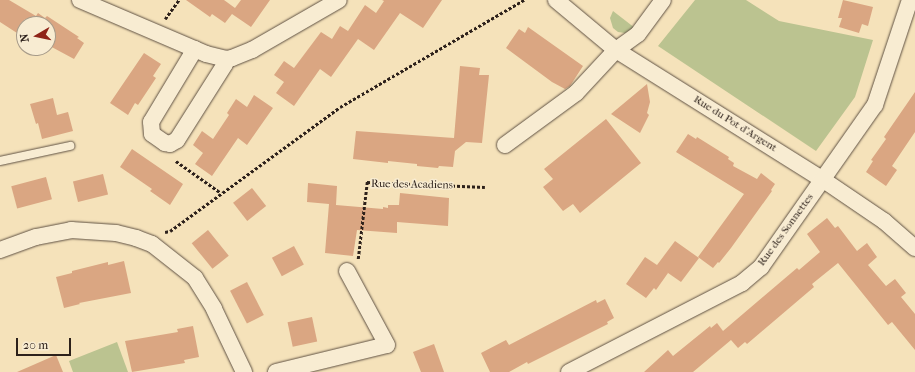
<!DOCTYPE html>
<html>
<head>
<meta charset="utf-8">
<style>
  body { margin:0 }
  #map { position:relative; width:915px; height:372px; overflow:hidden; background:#f5e2ba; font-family:"IM FELL French Canon",serif }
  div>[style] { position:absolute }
  .green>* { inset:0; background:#bbc390 }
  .building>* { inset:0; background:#daa682; transform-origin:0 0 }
  .path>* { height:2.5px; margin-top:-1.25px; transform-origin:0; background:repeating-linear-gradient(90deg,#2d211b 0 3px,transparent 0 5px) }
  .roads { filter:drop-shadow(0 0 1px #5f5143) drop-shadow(0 0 1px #5f5143) }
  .lane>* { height:8px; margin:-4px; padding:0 4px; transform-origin:4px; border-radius:4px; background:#f8ecd2 }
  .street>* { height:16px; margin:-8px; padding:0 8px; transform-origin:8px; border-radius:8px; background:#f8ecd2 }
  span { translate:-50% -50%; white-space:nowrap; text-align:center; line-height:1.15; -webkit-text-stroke:3px #f8ecd2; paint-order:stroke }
  .street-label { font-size:11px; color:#2d211b }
  .north { position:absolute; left:16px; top:16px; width:40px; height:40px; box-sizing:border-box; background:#f8ecd2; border:1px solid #a79b89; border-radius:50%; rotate:261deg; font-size:11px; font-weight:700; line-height:16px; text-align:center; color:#2d211b }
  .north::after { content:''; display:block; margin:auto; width:14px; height:18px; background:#8f2418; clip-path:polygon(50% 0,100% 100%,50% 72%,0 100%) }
  .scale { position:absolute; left:16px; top:338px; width:55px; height:18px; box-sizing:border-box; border:2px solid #2d211b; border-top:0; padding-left:5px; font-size:12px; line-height:14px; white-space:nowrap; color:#2d211b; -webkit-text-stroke:3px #f8ecd2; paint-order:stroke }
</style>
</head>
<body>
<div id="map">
  <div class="green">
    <div style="clip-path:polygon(695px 0,746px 0,779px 21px,873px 40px,855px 97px,816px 151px,658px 46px)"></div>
    <div style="clip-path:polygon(613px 11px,635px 28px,625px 33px,618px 32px,613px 28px,610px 18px)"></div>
    <div style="clip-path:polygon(117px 342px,128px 372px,73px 372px,69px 361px)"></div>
  </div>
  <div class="building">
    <div style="clip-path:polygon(0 0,9px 0,36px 16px,38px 13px,45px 18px,47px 16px,79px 37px,77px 38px,84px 43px,74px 59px,48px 45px,48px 24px,24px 24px,24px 35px,18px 31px,17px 33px,0 22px)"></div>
    <div style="clip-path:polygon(186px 0,224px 0,235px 8px,241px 0,270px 0,251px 27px,232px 14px,225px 23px,212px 14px,210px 17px)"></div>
    <div style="clip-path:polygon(382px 0,442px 0,423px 28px,400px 13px,374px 50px,358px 39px,331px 77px,320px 69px,294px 106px,276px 93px,284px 82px,274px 75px,284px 61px,294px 68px,321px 32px,332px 39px,340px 26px,348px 31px,365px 5px,376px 13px,384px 1px)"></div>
    <div style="clip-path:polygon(843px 0,873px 7px,868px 26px,862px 24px,859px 33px,839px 27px,842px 18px,838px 18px)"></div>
    <div style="clip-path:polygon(528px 27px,583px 66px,570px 86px,565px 89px,552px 82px,506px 48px,519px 29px,525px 33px)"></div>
    <div style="clip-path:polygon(144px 53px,161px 64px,153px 76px,156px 78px,138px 105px,135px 103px,128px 115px,110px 103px)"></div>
    <div style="clip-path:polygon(460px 66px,480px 68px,479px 75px,489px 75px,482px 143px,466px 142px,455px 151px,453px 167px,439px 166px,438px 168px,417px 166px,417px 164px,388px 161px,388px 163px,353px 159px,356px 131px,454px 138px)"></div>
    <div style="clip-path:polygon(647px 84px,650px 102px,647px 113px,649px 115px,640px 133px,611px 114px)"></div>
    <div style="clip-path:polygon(915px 92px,915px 132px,892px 166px,897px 170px,886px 186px,866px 172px,873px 161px,871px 160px,886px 139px,884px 137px)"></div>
    <div style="clip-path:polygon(254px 95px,273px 108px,247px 145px,238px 138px,212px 176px,195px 164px,203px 153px,193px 145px,202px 131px,213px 139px,229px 115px,227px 113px,236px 99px,247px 107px)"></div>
    <div style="clip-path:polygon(53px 98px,57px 115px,68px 112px,73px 131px,42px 139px,38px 123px,36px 124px,30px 104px)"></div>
    <div style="clip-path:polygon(606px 119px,641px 163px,580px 213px,573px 204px,563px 211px,543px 187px,553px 179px,544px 169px)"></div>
    <div style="clip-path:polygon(688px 134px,696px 139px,697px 137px,729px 157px,728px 159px,734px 163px,733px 166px,757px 179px,761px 173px,775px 184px,771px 190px,772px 191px,731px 248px,719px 263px,718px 262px,713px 268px,698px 257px,744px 194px,676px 152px)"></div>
    <div style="clip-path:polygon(132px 149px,183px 184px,170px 205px,150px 191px,152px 189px,120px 167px)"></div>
    <div style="left:103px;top:174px;width:21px;height:31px;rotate:76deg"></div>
    <div style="left:46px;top:177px;width:23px;height:36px;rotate:75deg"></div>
    <div style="clip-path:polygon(308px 183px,337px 186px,336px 205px,383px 209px,383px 207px,388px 208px,388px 205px,399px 205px,400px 193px,449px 198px,448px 226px,397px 222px,397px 233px,357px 230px,353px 256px,325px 253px,329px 204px,307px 202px)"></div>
    <div style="left:252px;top:188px;width:23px;height:24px;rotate:52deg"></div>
    <div style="clip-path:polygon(827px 218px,835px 228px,838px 226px,857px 251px,867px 243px,877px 257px,868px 265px,886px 286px,895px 279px,906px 293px,901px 297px,915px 314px,915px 350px,892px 322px,888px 325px,838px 263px,812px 284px,814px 287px,747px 344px,745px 342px,738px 348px,731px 340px,693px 372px,644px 372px,668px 350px,673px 356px,710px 326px,711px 328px,717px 323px,723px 331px,797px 268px,799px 270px,820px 252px,807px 234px)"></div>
    <div style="left:208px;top:230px;width:33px;height:21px;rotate:51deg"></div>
    <div style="clip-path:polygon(675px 241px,699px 258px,681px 282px,658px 266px,668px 273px,656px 290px,654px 288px,646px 298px,626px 284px,645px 257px,657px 265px)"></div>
    <div style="left:294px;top:246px;width:21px;height:25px;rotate:62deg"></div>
    <div style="clip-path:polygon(124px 261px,131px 293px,79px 303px,80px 304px,64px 308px,56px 277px,72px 273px,72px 271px,108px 262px,108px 265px)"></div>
    <div style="left:247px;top:282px;width:37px;height:19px;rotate:63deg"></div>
    <div style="clip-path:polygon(605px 299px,614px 318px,607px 322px,608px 324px,528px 364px,527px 362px,509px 372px,490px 372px,481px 353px,506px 340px,509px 345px,596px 300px,597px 303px)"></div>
    <div style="left:312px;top:317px;width:25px;height:25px;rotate:78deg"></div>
    <div style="clip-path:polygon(193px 326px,199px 357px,184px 360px,185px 363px,132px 372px,125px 341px,178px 332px,177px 329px)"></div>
    <div style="clip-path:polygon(434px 344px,444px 372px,421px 372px,413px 352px)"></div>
    <div style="clip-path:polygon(56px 355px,63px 372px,17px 372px)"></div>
  </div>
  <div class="path">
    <div style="left:165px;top:19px;width:24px;rotate:-54deg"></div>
    <div style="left:176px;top:161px;width:55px;rotate:35.4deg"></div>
    <div style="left:165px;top:232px;width:5px;rotate:-11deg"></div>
    <div style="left:170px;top:231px;width:210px;rotate:-36.1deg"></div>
    <div style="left:340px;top:107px;width:213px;rotate:-30.2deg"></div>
    <div style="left:358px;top:259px;width:78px;rotate:-83.3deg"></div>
    <div style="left:367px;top:182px;width:118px;rotate:2.4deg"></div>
  </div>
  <div class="roads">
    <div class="lane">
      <div style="left:0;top:161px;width:72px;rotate:-12.1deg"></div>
    </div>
    <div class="street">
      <div style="left:80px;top:0;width:137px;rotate:23.2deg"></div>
      <div style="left:206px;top:54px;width:21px;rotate:14deg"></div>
      <div style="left:226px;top:59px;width:6px;rotate:-9deg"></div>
      <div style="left:232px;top:58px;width:22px;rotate:-22deg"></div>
      <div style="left:252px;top:50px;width:100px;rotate:-29.9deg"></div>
      <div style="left:556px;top:0;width:78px;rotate:39.8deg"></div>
      <div style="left:616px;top:50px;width:243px;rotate:32.1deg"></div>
      <div style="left:822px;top:179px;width:75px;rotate:34.1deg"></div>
      <div style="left:884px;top:221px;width:41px;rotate:41.1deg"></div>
      <div style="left:195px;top:49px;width:85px;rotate:121.1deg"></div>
      <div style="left:151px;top:122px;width:12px;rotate:85deg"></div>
      <div style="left:152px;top:134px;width:16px;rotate:35deg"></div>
      <div style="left:165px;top:143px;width:5px;rotate:11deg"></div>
      <div style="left:170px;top:144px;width:8px;rotate:-30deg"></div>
      <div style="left:177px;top:140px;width:90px;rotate:-57.7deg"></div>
      <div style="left:225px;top:64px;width:5px;rotate:-79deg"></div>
      <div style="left:505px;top:145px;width:88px;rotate:-36.2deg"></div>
      <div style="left:576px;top:93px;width:59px;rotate:-47.1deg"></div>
      <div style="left:616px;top:50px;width:27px;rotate:-36deg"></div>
      <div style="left:638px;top:34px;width:42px;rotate:-53.7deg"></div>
      <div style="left:0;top:250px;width:38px;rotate:-20deg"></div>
      <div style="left:36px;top:237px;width:36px;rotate:-11deg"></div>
      <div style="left:71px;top:230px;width:45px;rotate:3.8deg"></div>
      <div style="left:116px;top:233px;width:21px;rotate:14deg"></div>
      <div style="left:136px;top:238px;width:17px;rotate:21deg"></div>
      <div style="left:152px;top:244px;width:55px;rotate:38.3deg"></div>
      <div style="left:195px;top:278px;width:36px;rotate:58deg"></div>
      <div style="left:214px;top:309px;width:70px;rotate:64.5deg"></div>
      <div style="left:276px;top:372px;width:114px;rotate:-13.7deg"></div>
      <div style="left:387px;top:345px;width:84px;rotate:-118.4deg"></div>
      <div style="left:569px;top:372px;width:195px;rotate:-27.2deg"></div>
      <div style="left:742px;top:283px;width:25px;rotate:-40deg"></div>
      <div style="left:761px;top:267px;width:198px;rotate:-54.9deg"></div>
      <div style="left:875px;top:105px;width:111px;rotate:-71.6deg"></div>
    </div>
  </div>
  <div class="street-label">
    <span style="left:735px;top:124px;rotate:32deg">Rue du Pot d'Argent</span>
    <span style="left:412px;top:185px;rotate:1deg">Rue des Acadiens</span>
    <span style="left:786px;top:230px;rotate:-54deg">Rue des Sonnettes</span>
  </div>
  <div class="north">N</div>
  <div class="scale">20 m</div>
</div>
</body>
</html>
